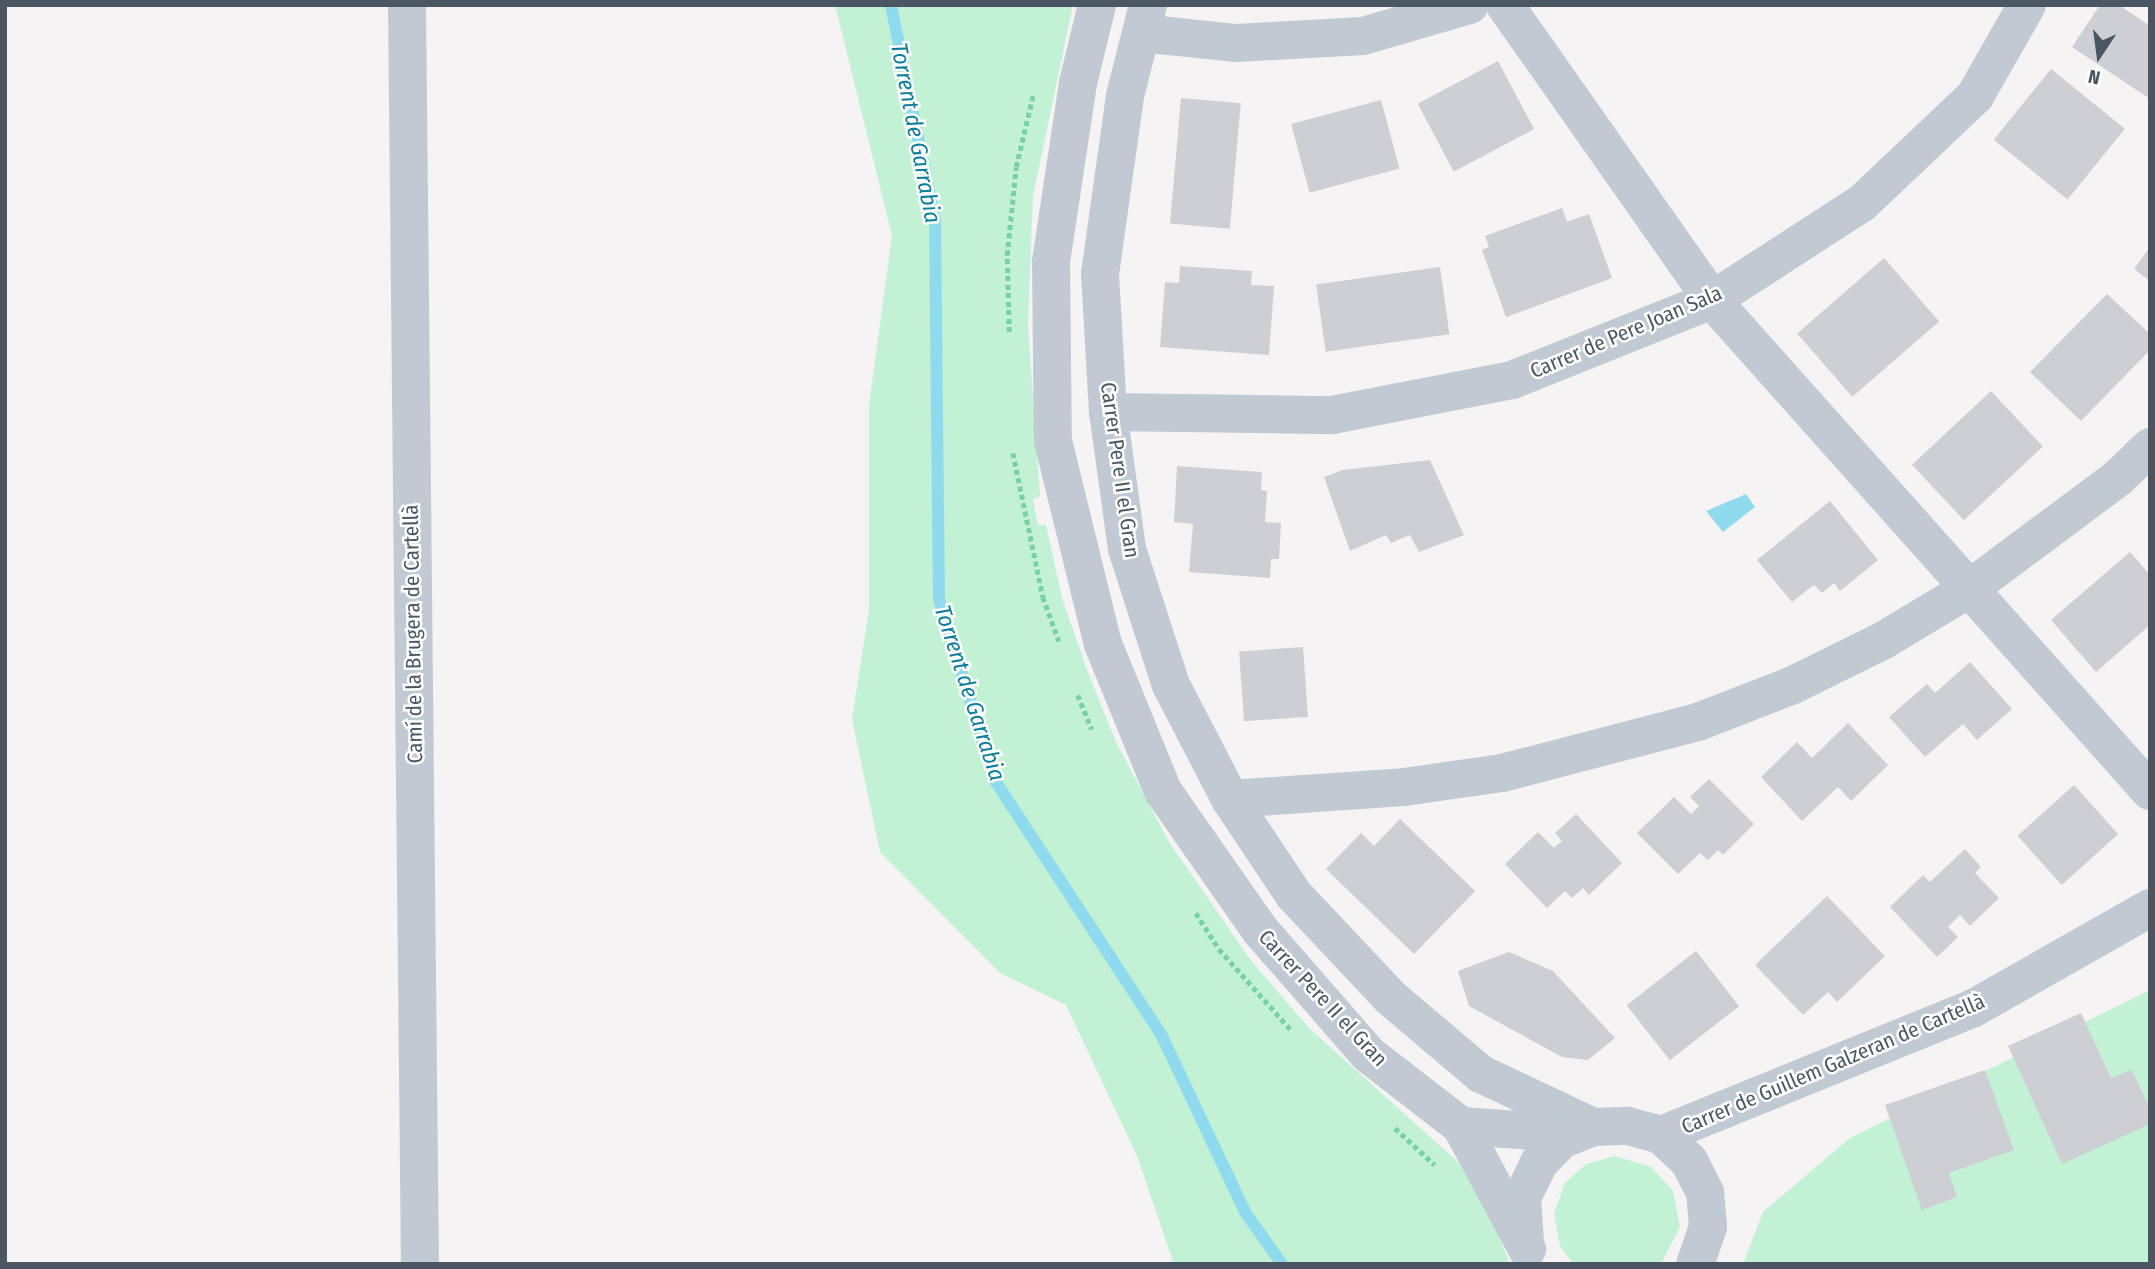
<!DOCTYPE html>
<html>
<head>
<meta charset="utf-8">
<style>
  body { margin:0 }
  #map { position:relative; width:2155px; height:1269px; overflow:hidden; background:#f5f3f3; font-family:"Fira Sans Condensed",sans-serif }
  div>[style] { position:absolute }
  .green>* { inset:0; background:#c3f1d5 }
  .water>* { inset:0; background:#90daee }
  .stream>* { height:12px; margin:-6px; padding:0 6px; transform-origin:6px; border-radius:6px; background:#90daee }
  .building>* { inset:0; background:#cdcfd5; transform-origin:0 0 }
  .path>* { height:4.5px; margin-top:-2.25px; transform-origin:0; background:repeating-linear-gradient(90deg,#7ad0a6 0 5px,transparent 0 8.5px) }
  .street>* { height:38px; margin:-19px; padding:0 19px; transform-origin:19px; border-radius:19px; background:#c1cad2 }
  span { translate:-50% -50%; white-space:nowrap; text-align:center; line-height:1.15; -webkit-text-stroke:5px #fff; paint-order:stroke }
  .street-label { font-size:21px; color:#4a5661 }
  .water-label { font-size:23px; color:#0c7c9b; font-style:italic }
  .frame { position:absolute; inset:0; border:7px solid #4a5661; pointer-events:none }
  .north { position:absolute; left:2064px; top:21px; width:70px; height:70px; -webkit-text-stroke:5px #fff; paint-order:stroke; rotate:193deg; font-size:19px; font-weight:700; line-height:28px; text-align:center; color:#4a5661 }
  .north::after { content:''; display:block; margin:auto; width:24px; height:32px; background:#4a5661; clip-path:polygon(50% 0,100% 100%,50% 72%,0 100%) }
</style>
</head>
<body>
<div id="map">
  <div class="green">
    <div style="clip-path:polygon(835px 5px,1073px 5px,1033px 196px,1028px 325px,1040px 496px,1033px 499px,1038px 525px,1046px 525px,1062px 598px,1087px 670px,1116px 742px,1169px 842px,1252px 962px,1310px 1029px,1457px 1161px,1490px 1213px,1510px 1264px,1174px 1264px,1137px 1156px,1066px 1005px,1000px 973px,880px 852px,852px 719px,869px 609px,869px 406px,892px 235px)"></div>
    <div style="clip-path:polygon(2150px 990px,2150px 1264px,1743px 1264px,1763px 1212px,1850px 1138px)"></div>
    <div style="clip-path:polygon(1615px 1156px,1651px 1167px,1673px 1191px,1680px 1227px,1661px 1264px,1573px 1264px,1560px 1246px,1554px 1213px,1565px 1183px,1586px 1164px)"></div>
  </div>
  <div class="water">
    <div style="clip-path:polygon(1746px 494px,1755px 507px,1723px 532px,1706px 511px)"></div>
  </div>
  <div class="stream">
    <div style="left:891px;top:5px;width:220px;rotate:78.5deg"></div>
    <div style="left:935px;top:221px;width:378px;rotate:89.4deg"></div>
    <div style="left:939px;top:599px;width:188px;rotate:73deg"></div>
    <div style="left:994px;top:779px;width:305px;rotate:56.8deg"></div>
    <div style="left:1161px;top:1034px;width:197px;rotate:64.7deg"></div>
    <div style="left:1245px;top:1212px;width:64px;rotate:54.6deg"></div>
  </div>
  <div class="building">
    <div style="clip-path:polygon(2100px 5px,2119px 5px,2150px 26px,2150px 99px,2072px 47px)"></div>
    <div style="left:1498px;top:61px;width:77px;height:91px;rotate:62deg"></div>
    <div style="left:2051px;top:69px;width:95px;height:91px;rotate:39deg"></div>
    <div style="left:1181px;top:98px;width:60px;height:126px;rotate:5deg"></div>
    <div style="left:1381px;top:100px;width:71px;height:93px;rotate:75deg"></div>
    <div style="clip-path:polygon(1562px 208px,1567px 222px,1589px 214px,1612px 278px,1506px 317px,1482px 250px,1489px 247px,1485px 236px)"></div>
    <div style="clip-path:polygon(2150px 247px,2150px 281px,2134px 269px)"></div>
    <div style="left:1884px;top:258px;width:84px;height:115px;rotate:49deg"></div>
    <div style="clip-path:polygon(1180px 266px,1252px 271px,1251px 285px,1274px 286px,1269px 355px,1160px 347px,1165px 282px,1179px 283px)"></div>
    <div style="left:1440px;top:267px;width:68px;height:125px;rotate:82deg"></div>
    <div style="clip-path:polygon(2107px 294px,2150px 334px,2150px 350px,2081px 421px,2030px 372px)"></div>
    <div style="left:1991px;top:391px;width:76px;height:108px;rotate:47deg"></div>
    <div style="clip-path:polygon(1430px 460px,1464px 535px,1419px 552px,1410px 535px,1391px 543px,1386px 535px,1350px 551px,1324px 477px,1343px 470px)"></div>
    <div style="clip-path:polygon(1177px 466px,1262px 472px,1261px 490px,1267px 491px,1265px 522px,1281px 523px,1279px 559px,1271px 559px,1270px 578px,1189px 572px,1193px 524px,1174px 522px)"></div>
    <div style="clip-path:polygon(1830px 501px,1878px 560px,1840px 591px,1834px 583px,1822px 593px,1814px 585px,1792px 602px,1757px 560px)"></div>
    <div style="clip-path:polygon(2130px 552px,2150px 575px,2150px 625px,2096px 672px,2051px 620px)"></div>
    <div style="left:1303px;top:647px;width:70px;height:64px;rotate:86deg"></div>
    <div style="clip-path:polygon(1970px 662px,2012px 709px,1977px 740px,1963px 724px,1925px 757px,1889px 717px,1927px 684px,1935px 693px)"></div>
    <div style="clip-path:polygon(1848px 723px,1888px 765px,1851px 801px,1838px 787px,1802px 821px,1761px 777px,1797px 742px,1812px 758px)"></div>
    <div style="clip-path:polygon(1709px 779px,1754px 824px,1723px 855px,1718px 850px,1708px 860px,1700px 853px,1678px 874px,1637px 833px,1674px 797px,1691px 814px,1699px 806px,1690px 797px)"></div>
    <div style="left:2074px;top:785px;width:66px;height:76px;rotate:48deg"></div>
    <div style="clip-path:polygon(1576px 814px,1622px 863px,1589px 895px,1583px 888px,1572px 898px,1565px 891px,1547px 908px,1505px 864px,1538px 832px,1554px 848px,1562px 841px,1555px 833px)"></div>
    <div style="clip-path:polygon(1400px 819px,1475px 891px,1414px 954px,1326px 869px,1361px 833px,1374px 846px)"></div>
    <div style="clip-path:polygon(1965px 849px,1981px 867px,1975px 873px,1999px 898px,1970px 926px,1960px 915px,1948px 927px,1958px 937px,1937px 957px,1890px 907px,1923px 875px,1930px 882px)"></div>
    <div style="clip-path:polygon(1827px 896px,1885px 956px,1837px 1002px,1828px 992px,1803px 1015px,1755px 965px)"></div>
    <div style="left:1696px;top:951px;width:70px;height:88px;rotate:52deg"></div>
    <div style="clip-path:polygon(1509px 952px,1553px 971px,1615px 1038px,1588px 1060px,1562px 1057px,1469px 1006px,1458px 971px)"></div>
    <div style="clip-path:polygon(2081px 1013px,2111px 1078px,2132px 1070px,2150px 1109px,2150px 1124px,2062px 1164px,2008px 1046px)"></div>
    <div style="clip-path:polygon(1985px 1070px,2014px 1150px,1949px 1173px,1957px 1197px,1922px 1210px,1885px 1105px)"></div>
  </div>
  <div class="path">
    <div style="left:1009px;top:332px;width:77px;rotate:-91.5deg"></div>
    <div style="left:1007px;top:255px;width:88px;rotate:-84.2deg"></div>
    <div style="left:1016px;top:167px;width:74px;rotate:-76.7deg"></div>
    <div style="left:1013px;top:453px;width:147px;rotate:78.2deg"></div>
    <div style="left:1043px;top:597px;width:47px;rotate:70deg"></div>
    <div style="left:1078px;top:695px;width:37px;rotate:68deg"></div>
    <div style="left:1196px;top:913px;width:43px;rotate:57.4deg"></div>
    <div style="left:1219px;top:949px;width:110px;rotate:48.3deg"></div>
    <div style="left:1395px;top:1128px;width:54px;rotate:42.8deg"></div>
  </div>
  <div class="street">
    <div style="left:407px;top:5px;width:1259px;rotate:89.41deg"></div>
    <div style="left:1097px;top:5px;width:80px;rotate:103.7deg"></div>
    <div style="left:1078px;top:83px;width:181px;rotate:98.6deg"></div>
    <div style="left:1051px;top:262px;width:179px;rotate:89.4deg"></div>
    <div style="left:1053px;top:441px;width:209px;rotate:76.2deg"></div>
    <div style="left:1103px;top:644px;width:159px;rotate:67.8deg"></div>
    <div style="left:1163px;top:791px;width:169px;rotate:55.1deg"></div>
    <div style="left:1260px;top:930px;width:164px;rotate:48.9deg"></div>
    <div style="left:1368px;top:1054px;width:118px;rotate:37.7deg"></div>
    <div style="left:1461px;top:1126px;width:140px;rotate:61.8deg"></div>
    <div style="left:1148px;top:5px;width:94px;rotate:104.2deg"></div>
    <div style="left:1125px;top:96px;width:180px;rotate:98deg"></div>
    <div style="left:1100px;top:274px;width:138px;rotate:86.7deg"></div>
    <div style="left:1108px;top:412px;width:138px;rotate:82.1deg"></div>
    <div style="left:1127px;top:549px;width:143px;rotate:72.1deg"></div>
    <div style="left:1171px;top:685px;width:128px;rotate:62.6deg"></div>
    <div style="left:1230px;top:799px;width:115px;rotate:56.3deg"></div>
    <div style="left:1294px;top:895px;width:141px;rotate:46.7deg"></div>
    <div style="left:1391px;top:998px;width:118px;rotate:40.2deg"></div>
    <div style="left:1481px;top:1074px;width:124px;rotate:25.3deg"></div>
    <div style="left:1505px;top:5px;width:360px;rotate:54.9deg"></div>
    <div style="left:1712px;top:300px;width:658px;rotate:48.27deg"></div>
    <div style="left:1141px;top:33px;width:96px;rotate:6deg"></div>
    <div style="left:1236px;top:43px;width:127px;rotate:-3.2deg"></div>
    <div style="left:1363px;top:36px;width:111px;rotate:-16.2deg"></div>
    <div style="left:1108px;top:412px;width:224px;rotate:0.8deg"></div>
    <div style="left:1332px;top:415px;width:183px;rotate:-11deg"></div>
    <div style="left:1512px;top:380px;width:215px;rotate:-21.8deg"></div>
    <div style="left:1712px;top:300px;width:179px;rotate:-32.9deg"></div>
    <div style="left:1862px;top:203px;width:156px;rotate:-43.4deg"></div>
    <div style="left:1975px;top:96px;width:105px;rotate:-60.3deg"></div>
    <div style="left:1230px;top:799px;width:174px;rotate:-3.9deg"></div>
    <div style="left:1404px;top:787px;width:99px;rotate:-8.1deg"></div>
    <div style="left:1502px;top:773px;width:203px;rotate:-14.6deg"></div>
    <div style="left:1698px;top:722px;width:100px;rotate:-21.2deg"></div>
    <div style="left:1791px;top:686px;width:104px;rotate:-26.3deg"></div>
    <div style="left:1884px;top:640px;width:99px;rotate:-31deg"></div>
    <div style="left:1969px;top:589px;width:187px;rotate:-36.7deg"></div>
    <div style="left:2119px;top:477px;width:43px;rotate:-44.1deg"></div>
    <div style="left:1461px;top:1126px;width:114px;rotate:4deg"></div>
    <div style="left:1661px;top:1135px;width:336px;rotate:-22.1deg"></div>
    <div style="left:1972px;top:1009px;width:205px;rotate:-29.6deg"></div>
    <div style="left:1525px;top:1242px;width:44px;rotate:-93.9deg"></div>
    <div style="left:1522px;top:1198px;width:39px;rotate:-64deg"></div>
    <div style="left:1539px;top:1163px;width:32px;rotate:-46deg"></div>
    <div style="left:1561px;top:1140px;width:35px;rotate:-22deg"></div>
    <div style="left:1593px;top:1127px;width:35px;rotate:-2deg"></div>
    <div style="left:1628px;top:1126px;width:34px;rotate:15deg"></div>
    <div style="left:1661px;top:1135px;width:38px;rotate:43deg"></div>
    <div style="left:1689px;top:1161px;width:35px;rotate:63deg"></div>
    <div style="left:1705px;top:1192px;width:35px;rotate:85deg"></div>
    <div style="left:1708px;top:1227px;width:39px;rotate:109deg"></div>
  </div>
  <div class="street-label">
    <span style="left:1626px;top:332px;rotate:-23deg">Carrer de Pere Joan Sala</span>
    <span style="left:1120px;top:470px;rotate:82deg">Carrer Pere II el Gran</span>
    <span style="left:413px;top:634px;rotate:-91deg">Camí de la Brugera de Cartellà</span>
    <span style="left:1323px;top:998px;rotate:47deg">Carrer Pere II el Gran</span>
    <span style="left:1833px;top:1064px;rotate:-23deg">Carrer de Guillem Galzeran de Cartellà</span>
  </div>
  <div class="water-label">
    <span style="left:916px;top:133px;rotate:79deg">Torrent de Garrabia</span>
    <span style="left:970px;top:693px;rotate:72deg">Torrent de Garrabia</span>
  </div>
  <div class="frame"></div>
  <div class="north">N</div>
</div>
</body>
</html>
